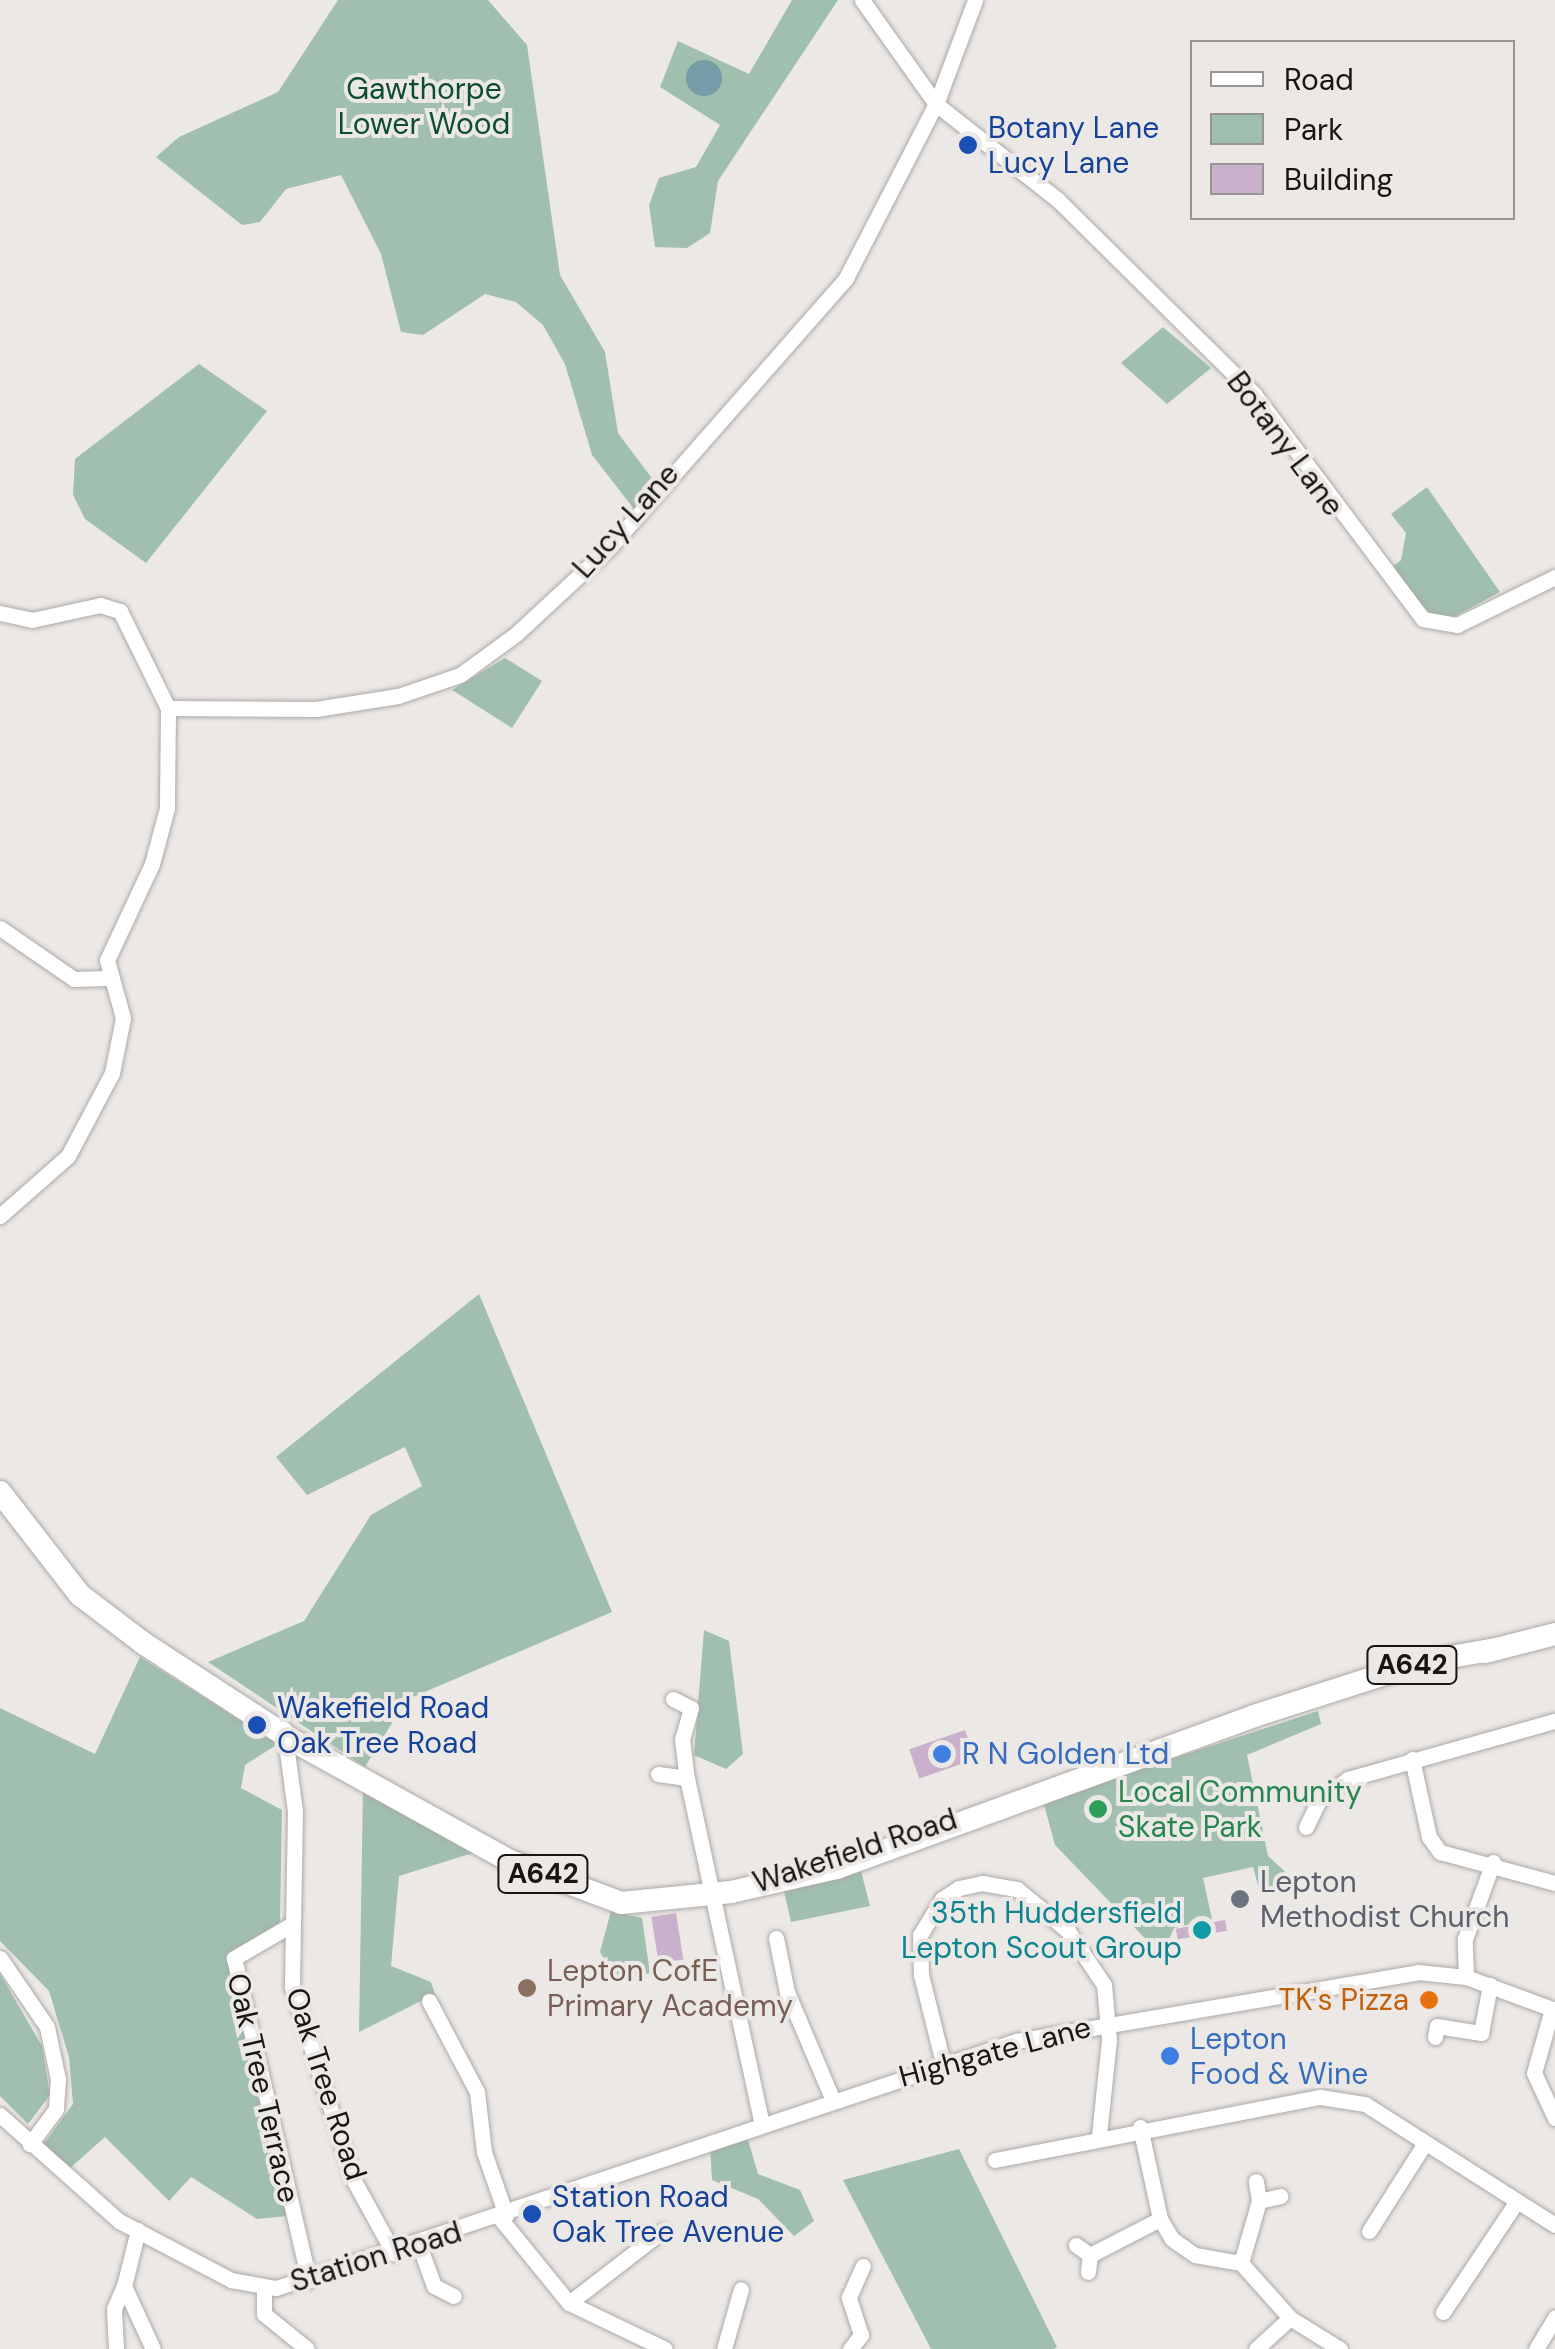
<!DOCTYPE html>
<html>
<head>
<meta charset="utf-8">
<style>
  body { margin:0 }
  #map { position:relative; width:1555px; height:2349px; overflow:hidden; background:#ece8e6; font-family:"DM Sans",sans-serif }
  div>[style] { position:absolute }
  .green>* { inset:0; background:#a0bfae }
  .water>* { inset:0; background:#769ca8 }
  .round { border-radius:50% }
  .building>* { inset:0; background:#cab1cb; transform-origin:0 0 }
  .roads { filter:drop-shadow(0 0 2px #aca9a7) drop-shadow(0 0 2px #aca9a7) }
  .minor>* { height:15px; margin:-7.5px; padding:0 7.5px; transform-origin:7.5px; border-radius:7.5px; background:#fff }
  .highway>* { height:22px; margin:-11px; padding:0 11px; transform-origin:11px; border-radius:11px; background:#fff }
  .dots>* { width:28px; height:28px; translate:-50% -50%; box-sizing:border-box; border:5px solid #ece8e6; border-radius:50% }
  span { translate:-50% -50%; white-space:nowrap; text-align:center; line-height:1.15; -webkit-text-stroke:8px #ece8e6; paint-order:stroke }
  .shield-label span { padding:2px 8px; background:#ece8e6; border:2px solid; border-radius:8px; -webkit-text-stroke-width:0 }
  .shield-label { font-size:28px; color:#171615; font-weight:700 }
  .park-label { font-size:30px; color:#0c4c33 }
  .transit-label { font-size:30px; color:#164399 }
  .left { translate:0 -50%; text-align:left }
  .street-label { font-size:30px; color:#171615 }
  .shop-label { font-size:30px; color:#366cbe }
  .leisure-label { font-size:30px; color:#27864d }
  .worship-label { font-size:30px; color:#5b616d }
  .culture-label { font-size:30px; color:#0d838f }
  .right { translate:-100% -50%; text-align:right }
  .education-label { font-size:30px; color:#785e54 }
  .food-label { font-size:30px; color:#c56008 }
  .legend { position:absolute; left:1190px; top:40px; width:325px; height:180px; box-sizing:border-box; background:#ece8e6; border:2px solid #979492; margin:0; padding:12px 18px; list-style:none; font-size:30px; color:#171615 }
  .legend li { display:flex; align-items:center; gap:20px; height:50px }
  .legend b { width:50px; border:2px solid #979492 }
</style>
</head>
<body>
<div id="map">
  <div class="green">
    <div style="clip-path:polygon(338px 0,488px 0,527px 45px,560px 275px,605px 352px,618px 433px,654px 481px,634px 509px,592px 455px,565px 364px,543px 325px,516px 302px,485px 294px,423px 335px,401px 332px,381px 254px,341px 175px,286px 189px,260px 222px,242px 225px,156px 157px,179px 137px,278px 92px)"></div>
    <div style="clip-path:polygon(792px 0,838px 0,718px 181px,710px 233px,687px 248px,655px 247px,649px 205px,659px 178px,696px 167px,720px 125px,660px 87px,678px 41px,749px 74px)"></div>
    <div style="clip-path:polygon(1163px 327px,1211px 368px,1167px 404px,1121px 363px)"></div>
    <div style="clip-path:polygon(199px 364px,267px 411px,146px 563px,85px 519px,73px 495px,75px 459px)"></div>
    <div style="clip-path:polygon(1427px 487px,1500px 592px,1452px 618px,1432px 616px,1389px 570px,1401px 560px,1406px 533px,1391px 514px)"></div>
    <div style="clip-path:polygon(505px 658px,542px 681px,512px 728px,452px 690px)"></div>
    <div style="clip-path:polygon(479px 1294px,612px 1612px,406px 1700px,365px 1767px,208px 1662px,304px 1621px,371px 1515px,422px 1486px,405px 1447px,307px 1495px,276px 1457px)"></div>
    <div style="clip-path:polygon(704px 1630px,729px 1641px,743px 1754px,726px 1769px,694px 1755px)"></div>
    <div style="clip-path:polygon(140px 1657px,278px 1744px,245px 1765px,241px 1788px,282px 1810px,280px 1922px,226px 1955px,287px 2216px,257px 2219px,191px 2177px,169px 2201px,105px 2137px,70px 2168px,43px 2145px,73px 2104px,69px 2057px,49px 1991px,0 1941px,0 1708px,95px 1754px)"></div>
    <div style="clip-path:polygon(1318px 1711px,1321px 1724px,1247px 1755px,1268px 1856px,1295px 1881px,1259px 1889px,1253px 1867px,1203px 1878px,1212px 1919px,1174px 1928px,1162px 1956px,1055px 1845px,1043px 1801px)"></div>
    <div style="clip-path:polygon(363px 1788px,476px 1852px,399px 1876px,391px 1966px,431px 1982px,435px 1994px,359px 2032px)"></div>
    <div style="clip-path:polygon(860px 1867px,870px 1906px,791px 1922px,784px 1891px)"></div>
    <div style="clip-path:polygon(611px 1911px,642px 1918px,650px 1973px,617px 1981px,600px 1952px)"></div>
    <div style="clip-path:polygon(0 1974px,42px 2046px,50px 2095px,28px 2124px,0 2096px)"></div>
    <div style="clip-path:polygon(746px 2133px,758px 2174px,800px 2190px,814px 2221px,794px 2236px,758px 2199px,712px 2180px,710px 2146px)"></div>
    <div style="clip-path:polygon(959px 2149px,1057px 2347px,1054px 2349px,931px 2349px,843px 2180px)"></div>
  </div>
  <div class="water">
    <div class="round" style="left:686px;top:60px;width:36px;height:36px"></div>
  </div>
  <div class="building">
    <div style="left:965px;top:1730px;width:31px;height:59px;rotate:71deg"></div>
    <div style="left:676px;top:1913px;width:47px;height:25px;rotate:81deg"></div>
    <div style="left:1225px;top:1920px;width:11px;height:50px;rotate:80deg"></div>
  </div>
  <div class="roads">
    <div class="minor">
      <div style="left:862px;top:0;width:128px;rotate:54.6deg"></div>
      <div style="left:936px;top:104px;width:155px;rotate:38.2deg"></div>
      <div style="left:1058px;top:200px;width:276px;rotate:44.7deg"></div>
      <div style="left:1254px;top:394px;width:281px;rotate:53.1deg"></div>
      <div style="left:1423px;top:619px;width:35px;rotate:10deg"></div>
      <div style="left:1457px;top:625px;width:109px;rotate:-26.1deg"></div>
      <div style="left:0;top:613px;width:33px;rotate:12deg"></div>
      <div style="left:32px;top:620px;width:70px;rotate:-12.4deg"></div>
      <div style="left:100px;top:605px;width:21px;rotate:17deg"></div>
      <div style="left:120px;top:611px;width:108px;rotate:63.7deg"></div>
      <div style="left:168px;top:708px;width:100px;rotate:90.6deg"></div>
      <div style="left:167px;top:808px;width:58px;rotate:105deg"></div>
      <div style="left:152px;top:864px;width:106px;rotate:115.1deg"></div>
      <div style="left:107px;top:960px;width:60px;rotate:74.6deg"></div>
      <div style="left:123px;top:1018px;width:56px;rotate:101.3deg"></div>
      <div style="left:112px;top:1073px;width:94px;rotate:117.9deg"></div>
      <div style="left:68px;top:1156px;width:91px;rotate:138.6deg"></div>
      <div style="left:168px;top:708px;width:148px;rotate:0.4deg"></div>
      <div style="left:316px;top:709px;width:83px;rotate:-9deg"></div>
      <div style="left:398px;top:696px;width:65px;rotate:-18.7deg"></div>
      <div style="left:460px;top:675px;width:69px;rotate:-36.2deg"></div>
      <div style="left:516px;top:634px;width:128px;rotate:-42.8deg"></div>
      <div style="left:610px;top:547px;width:358px;rotate:-48.7deg"></div>
      <div style="left:846px;top:278px;width:196px;rotate:-62.7deg"></div>
      <div style="left:936px;top:104px;width:111px;rotate:-69.4deg"></div>
      <div style="left:0;top:928px;width:90px;rotate:34.6deg"></div>
      <div style="left:74px;top:979px;width:32px;rotate:-2deg"></div>
      <div style="left:673px;top:1699px;width:20px;rotate:27deg"></div>
      <div style="left:691px;top:1708px;width:32px;rotate:106deg"></div>
      <div style="left:682px;top:1739px;width:39px;rotate:83deg"></div>
      <div style="left:687px;top:1778px;width:351px;rotate:77.8deg"></div>
      <div style="left:284px;top:1729px;width:83px;rotate:82.4deg"></div>
      <div style="left:295px;top:1811px;width:176px;rotate:91deg"></div>
      <div style="left:292px;top:1987px;width:201px;rotate:72.4deg"></div>
      <div style="left:353px;top:2179px;width:85px;rotate:61.3deg"></div>
      <div style="left:1412px;top:1759px;width:80px;rotate:77.7deg"></div>
      <div style="left:1429px;top:1837px;width:19px;rotate:54deg"></div>
      <div style="left:1440px;top:1852px;width:119px;rotate:15.1deg"></div>
      <div style="left:658px;top:1774px;width:29px;rotate:8deg"></div>
      <div style="left:1306px;top:1827px;width:30px;rotate:-64deg"></div>
      <div style="left:1319px;top:1800px;width:36px;rotate:-36deg"></div>
      <div style="left:1348px;top:1779px;width:215px;rotate:-15.7deg"></div>
      <div style="left:289px;top:1926px;width:64px;rotate:149.8deg"></div>
      <div style="left:234px;top:1958px;width:331px;rotate:76.9deg"></div>
      <div style="left:776px;top:1938px;width:55px;rotate:78.5deg"></div>
      <div style="left:787px;top:1992px;width:115px;rotate:67deg"></div>
      <div style="left:0;top:1958px;width:83px;rotate:55.7deg"></div>
      <div style="left:47px;top:2027px;width:53px;rotate:78.1deg"></div>
      <div style="left:58px;top:2079px;width:30px;rotate:94deg"></div>
      <div style="left:56px;top:2109px;width:44px;rotate:126.6deg"></div>
      <div style="left:1466px;top:1977px;width:38px;rotate:-92deg"></div>
      <div style="left:1465px;top:1939px;width:82px;rotate:-70deg"></div>
      <div style="left:429px;top:2001px;width:103px;rotate:62.2deg"></div>
      <div style="left:477px;top:2092px;width:60px;rotate:83.3deg"></div>
      <div style="left:484px;top:2152px;width:67px;rotate:70.8deg"></div>
      <div style="left:1552px;top:2009px;width:66px;rotate:105.7deg"></div>
      <div style="left:1534px;top:2073px;width:50px;rotate:65deg"></div>
      <div style="left:1435px;top:2037px;width:11px;rotate:-80deg"></div>
      <div style="left:1437px;top:2026px;width:45px;rotate:9deg"></div>
      <div style="left:1481px;top:2033px;width:49px;rotate:-79.4deg"></div>
      <div style="left:943px;top:2063px;width:91px;rotate:-104deg"></div>
      <div style="left:921px;top:1975px;width:40px;rotate:-91.4deg"></div>
      <div style="left:920px;top:1935px;width:42px;rotate:-58.6deg"></div>
      <div style="left:942px;top:1899px;width:20px;rotate:-33deg"></div>
      <div style="left:959px;top:1888px;width:24px;rotate:-12deg"></div>
      <div style="left:982px;top:1883px;width:36px;rotate:10deg"></div>
      <div style="left:1017px;top:1889px;width:66px;rotate:39.5deg"></div>
      <div style="left:1068px;top:1931px;width:65px;rotate:56.3deg"></div>
      <div style="left:1104px;top:1985px;width:55px;rotate:84.8deg"></div>
      <div style="left:1109px;top:2040px;width:96px;rotate:96deg"></div>
      <div style="left:0;top:2115px;width:159px;rotate:41.7deg"></div>
      <div style="left:119px;top:2221px;width:127px;rotate:27.8deg"></div>
      <div style="left:231px;top:2280px;width:46px;rotate:10.1deg"></div>
      <div style="left:276px;top:2288px;width:780px;rotate:-18.46deg"></div>
      <div style="left:1016px;top:2041px;width:408px;rotate:-9.7deg"></div>
      <div style="left:1418px;top:1972px;width:48px;rotate:5.9deg"></div>
      <div style="left:1466px;top:1977px;width:95px;rotate:20.3deg"></div>
      <div style="left:1140px;top:2127px;width:94px;rotate:77.7deg"></div>
      <div style="left:1160px;top:2219px;width:23px;rotate:59deg"></div>
      <div style="left:1172px;top:2239px;width:28px;rotate:35deg"></div>
      <div style="left:1195px;top:2255px;width:47px;rotate:9.9deg"></div>
      <div style="left:1241px;top:2263px;width:74px;rotate:48.3deg"></div>
      <div style="left:1290px;top:2318px;width:59px;rotate:31.8deg"></div>
      <div style="left:995px;top:2160px;width:331px;rotate:-11deg"></div>
      <div style="left:1320px;top:2097px;width:46px;rotate:8.8deg"></div>
      <div style="left:1365px;top:2104px;width:225px;rotate:32.5deg"></div>
      <div style="left:1259px;top:2201px;width:22px;rotate:-13deg"></div>
      <div style="left:499px;top:2217px;width:111px;rotate:50.9deg"></div>
      <div style="left:569px;top:2303px;width:106px;rotate:25.6deg"></div>
      <div style="left:138px;top:2230px;width:58px;rotate:104deg"></div>
      <div style="left:124px;top:2286px;width:69px;rotate:65.3deg"></div>
      <div style="left:1369px;top:2231px;width:104px;rotate:-57.5deg"></div>
      <div style="left:419px;top:2245px;width:44px;rotate:69.9deg"></div>
      <div style="left:434px;top:2286px;width:22px;rotate:27deg"></div>
      <div style="left:1076px;top:2245px;width:17px;rotate:36deg"></div>
      <div style="left:1090px;top:2255px;width:17px;rotate:97deg"></div>
      <div style="left:1090px;top:2255px;width:79px;rotate:-27.2deg"></div>
      <div style="left:1241px;top:2263px;width:65px;rotate:-73.8deg"></div>
      <div style="left:1259px;top:2201px;width:20px;rotate:-99deg"></div>
      <div style="left:264px;top:2288px;width:26px;rotate:90deg"></div>
      <div style="left:264px;top:2314px;width:55px;rotate:39.1deg"></div>
      <div style="left:569px;top:2303px;width:118px;rotate:-37.7deg"></div>
      <div style="left:1443px;top:2312px;width:133px;rotate:-56.3deg"></div>
      <div style="left:116px;top:2349px;width:40px;rotate:-92.9deg"></div>
      <div style="left:114px;top:2309px;width:25px;rotate:-67deg"></div>
      <div style="left:724px;top:2349px;width:62px;rotate:-74.2deg"></div>
      <div style="left:850px;top:2349px;width:18px;rotate:-52deg"></div>
      <div style="left:861px;top:2335px;width:40px;rotate:-108deg"></div>
      <div style="left:849px;top:2297px;width:34px;rotate:-66deg"></div>
      <div style="left:1256px;top:2349px;width:46px;rotate:-42.4deg"></div>
      <div style="left:1536px;top:2349px;width:37px;rotate:-59deg"></div>
    </div>
    <div class="highway">
      <div style="left:0;top:1492px;width:130px;rotate:52.2deg"></div>
      <div style="left:80px;top:1595px;width:79px;rotate:37.3deg"></div>
      <div style="left:143px;top:1643px;width:184px;rotate:33deg"></div>
      <div style="left:297px;top:1743px;width:244px;rotate:29deg"></div>
      <div style="left:510px;top:1861px;width:119px;rotate:20.7deg"></div>
      <div style="left:621px;top:1903px;width:111px;rotate:-5.7deg"></div>
      <div style="left:731px;top:1892px;width:109px;rotate:-12.8deg"></div>
      <div style="left:837px;top:1868px;width:444px;rotate:-20deg"></div>
      <div style="left:1254px;top:1716px;width:176px;rotate:-17.8deg"></div>
      <div style="left:1422px;top:1662px;width:75px;rotate:-10deg"></div>
      <div style="left:1485px;top:1652px;width:72px;rotate:-14.4deg"></div>
    </div>
  </div>
  <div class="dots">
    <div style="left:968px;top:145px;background:#1a4fb4"></div>
    <div style="left:257px;top:1725px;background:#1a4fb4"></div>
    <div style="left:942px;top:1754px;background:#3f7fe0"></div>
    <div style="left:1098px;top:1809px;background:#2e9e5b"></div>
    <div style="left:1240px;top:1899px;background:#6b7280"></div>
    <div style="left:1202px;top:1930px;background:#0f9aa8"></div>
    <div style="left:527px;top:1988px;background:#8d6e63"></div>
    <div style="left:1429px;top:2000px;background:#e8710a"></div>
    <div style="left:1170px;top:2056px;background:#3f7fe0"></div>
    <div style="left:532px;top:2214px;background:#1a4fb4"></div>
  </div>
  <div class="shield-label">
    <span style="left:1412px;top:1665px">A642</span>
    <span style="left:543px;top:1874px">A642</span>
  </div>
  <div class="park-label">
    <span style="left:424px;top:106px">Gawthorpe<br>Lower Wood</span>
  </div>
  <div class="transit-label">
    <span class="left" style="left:988px;top:145px">Botany Lane<br>Lucy Lane</span>
    <span class="left" style="left:277px;top:1725px">Wakefield Road<br>Oak Tree Road</span>
    <span class="left" style="left:552px;top:2214px">Station Road<br>Oak Tree Avenue</span>
  </div>
  <div class="street-label">
    <span style="left:1285px;top:444px;rotate:53deg">Botany Lane</span>
    <span style="left:626px;top:521px;rotate:-48deg">Lucy Lane</span>
    <span style="left:855px;top:1851px;rotate:-18deg">Wakefield Road</span>
    <span style="left:995px;top:2052px;rotate:-15deg">Highgate Lane</span>
    <span style="left:326px;top:2084px;rotate:72deg">Oak Tree Road</span>
    <span style="left:263px;top:2088px;rotate:77deg">Oak Tree Terrace</span>
    <span style="left:376px;top:2257px;rotate:-17deg">Station Road</span>
  </div>
  <div class="shop-label">
    <span class="left" style="left:962px;top:1754px">R N Golden Ltd</span>
    <span class="left" style="left:1190px;top:2056px">Lepton<br>Food &amp; Wine</span>
  </div>
  <div class="leisure-label">
    <span class="left" style="left:1118px;top:1809px">Local Community<br>Skate Park</span>
  </div>
  <div class="worship-label">
    <span class="left" style="left:1260px;top:1899px">Lepton<br>Methodist Church</span>
  </div>
  <div class="culture-label">
    <span class="right" style="left:1182px;top:1930px">35th Huddersfield<br>Lepton Scout Group</span>
  </div>
  <div class="education-label">
    <span class="left" style="left:547px;top:1988px">Lepton CofE<br>Primary Academy</span>
  </div>
  <div class="food-label">
    <span class="right" style="left:1409px;top:2000px">TK's Pizza</span>
  </div>
  <ul class="legend">
  <li><b style="height:12px;background:#fff"></b>Road</li>
  <li><b style="height:28px;background:#a0bfae"></b>Park</li>
  <li><b style="height:28px;background:#cab1cb"></b>Building</li>
  </ul>
</div>
</body>
</html>
